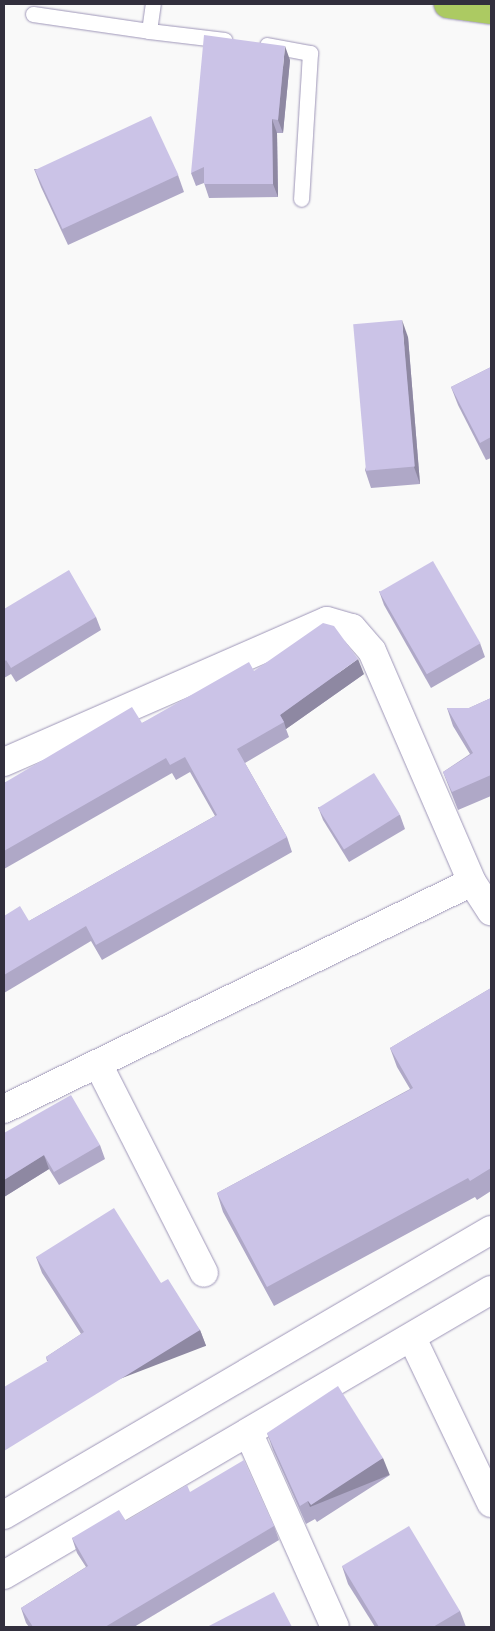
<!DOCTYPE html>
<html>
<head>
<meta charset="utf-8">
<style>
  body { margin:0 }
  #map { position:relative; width:495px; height:1631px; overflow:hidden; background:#f9f9f9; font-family:Raleway,sans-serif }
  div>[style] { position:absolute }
  .roads { filter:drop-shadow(0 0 1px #9e96b8) drop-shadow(0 0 1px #9e96b8) }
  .service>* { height:15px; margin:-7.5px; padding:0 7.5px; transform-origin:7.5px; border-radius:7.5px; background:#fff }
  .minor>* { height:28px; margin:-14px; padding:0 14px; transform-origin:14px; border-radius:14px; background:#fff }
  .tertiary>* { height:28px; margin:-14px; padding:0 14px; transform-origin:14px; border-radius:14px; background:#fff }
  .trunk>* { height:28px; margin:-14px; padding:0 14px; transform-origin:14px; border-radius:14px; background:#acca62 }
  .wall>* { inset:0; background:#afa8c7 }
  .shaded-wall>* { inset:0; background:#8e88a2; transform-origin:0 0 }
  .building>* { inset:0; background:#cbc3e7; transform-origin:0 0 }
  span { translate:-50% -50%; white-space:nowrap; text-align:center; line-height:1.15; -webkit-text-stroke:5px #f9f9f9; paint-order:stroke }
  .frame { position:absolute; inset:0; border:5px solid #322f3d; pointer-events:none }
</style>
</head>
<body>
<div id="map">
  <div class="roads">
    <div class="service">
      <div style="left:33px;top:14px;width:117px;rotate:8.3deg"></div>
      <div style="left:149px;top:31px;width:27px;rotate:-82deg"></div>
      <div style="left:149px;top:31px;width:76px;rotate:6.8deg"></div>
      <div style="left:267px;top:45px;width:44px;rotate:10.5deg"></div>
      <div style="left:310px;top:53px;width:146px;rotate:93.5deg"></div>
    </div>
    <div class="minor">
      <div style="left:4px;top:762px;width:352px;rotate:-23.6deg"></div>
      <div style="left:327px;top:621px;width:26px;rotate:16deg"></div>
      <div style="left:352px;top:628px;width:30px;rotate:49deg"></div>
      <div style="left:372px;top:651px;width:252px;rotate:66.6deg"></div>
      <div style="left:472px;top:882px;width:35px;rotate:57deg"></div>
      <div style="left:98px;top:1064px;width:234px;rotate:63.1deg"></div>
      <div style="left:4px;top:1109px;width:520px;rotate:-25.88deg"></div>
      <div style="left:412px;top:1338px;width:183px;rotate:64.4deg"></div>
      <div style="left:249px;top:1434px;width:211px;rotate:66deg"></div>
      <div style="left:4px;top:1515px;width:564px;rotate:-30.34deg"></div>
    </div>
    <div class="tertiary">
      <div style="left:4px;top:1575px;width:564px;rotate:-30.34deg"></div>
    </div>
    <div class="trunk">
      <div style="left:448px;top:4px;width:43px;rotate:7.9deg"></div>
    </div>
  </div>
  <div class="wall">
    <div style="clip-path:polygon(290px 60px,283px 133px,277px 133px,278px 197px,209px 198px,204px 183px,196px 186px,191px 173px)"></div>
    <div style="clip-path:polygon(34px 169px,178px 175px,184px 192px,68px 245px,41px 187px)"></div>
    <div style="clip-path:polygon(408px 337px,420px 484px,371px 488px,365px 470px)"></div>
    <div style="clip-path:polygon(491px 367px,491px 458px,486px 460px,458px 405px,451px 387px)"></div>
    <div style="clip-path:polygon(379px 591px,480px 643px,485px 657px,431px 688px,384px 605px)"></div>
    <div style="clip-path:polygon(4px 609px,96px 617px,101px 630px,16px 682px,11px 674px,4px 678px)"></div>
    <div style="clip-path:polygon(254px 671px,364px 674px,286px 729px,289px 737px,245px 763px,287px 837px,292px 852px,102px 960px,91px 941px,4px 993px,4px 916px,29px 921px,215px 816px,190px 772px,176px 780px,172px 773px,4px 869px,4px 783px,142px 723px)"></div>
    <div style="clip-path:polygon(491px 698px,491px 796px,458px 810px,443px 772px,470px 754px,453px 726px,447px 708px,469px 708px)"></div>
    <div style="clip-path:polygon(318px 807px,400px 815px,405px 829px,349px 862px,323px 820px)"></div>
    <div style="clip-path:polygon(491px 988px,491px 1191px,477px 1200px,475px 1197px,274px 1306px,223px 1212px,217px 1193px,410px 1089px,397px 1067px,390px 1048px)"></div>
    <div style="clip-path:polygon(4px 1133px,100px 1145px,105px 1159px,59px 1185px,49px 1169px,4px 1197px)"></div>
    <div style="clip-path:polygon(36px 1257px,161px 1283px,200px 1330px,206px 1346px,47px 1361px,46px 1357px,81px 1334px,42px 1273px)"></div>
    <div style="clip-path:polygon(267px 1433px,390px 1475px,317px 1522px,315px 1519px,306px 1524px,273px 1450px)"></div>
    <div style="clip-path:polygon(190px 1492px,274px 1526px,279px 1540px,134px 1627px,29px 1627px,26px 1623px,21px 1608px,86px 1567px,77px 1553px,72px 1538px,126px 1521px)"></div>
    <div style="clip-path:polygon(342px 1566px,460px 1611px,466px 1627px,375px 1627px,348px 1584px)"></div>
  </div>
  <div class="shaded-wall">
    <div style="clip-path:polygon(285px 46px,290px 60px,283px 133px,278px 120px)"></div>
    <div style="clip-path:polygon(272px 119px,277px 133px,278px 197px,273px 184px)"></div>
    <div style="clip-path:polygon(402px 320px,408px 337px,420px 484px,414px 467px)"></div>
    <div style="clip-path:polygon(358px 659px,364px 674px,286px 729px,284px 722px,280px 715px)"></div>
    <div style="clip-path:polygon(44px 1155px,49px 1169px,4px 1197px,4px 1180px)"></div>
    <div style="left:200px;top:1330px;width:17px;height:230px;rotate:69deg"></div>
    <div style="left:383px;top:1458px;width:18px;height:86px;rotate:68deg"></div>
  </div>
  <div class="building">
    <div style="clip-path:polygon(204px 35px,285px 46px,278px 120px,272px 119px,273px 184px,204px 184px,204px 167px,191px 173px)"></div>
    <div style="left:151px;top:116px;width:65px;height:128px;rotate:65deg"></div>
    <div style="left:402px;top:320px;width:147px;height:49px;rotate:85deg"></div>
    <div style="clip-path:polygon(491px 367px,491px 437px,480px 443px,451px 387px)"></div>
    <div style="left:433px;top:561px;width:95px;height:62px;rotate:60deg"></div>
    <div style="clip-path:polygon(69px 570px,96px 617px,11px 668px,6px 660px,4px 662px,4px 609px)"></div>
    <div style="clip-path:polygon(323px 623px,334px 626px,358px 659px,280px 715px,284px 722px,237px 749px,287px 837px,96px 945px,86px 926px,4px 975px,4px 916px,20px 906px,29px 921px,217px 815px,185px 757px,170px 765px,166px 758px,4px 851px,4px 783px,132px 707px,142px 723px,249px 662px,254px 671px)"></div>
    <div style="clip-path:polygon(491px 698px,491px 775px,452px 792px,443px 772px,473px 753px,447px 708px,469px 708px)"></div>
    <div style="left:374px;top:773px;width:49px;height:66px;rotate:58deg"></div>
    <div style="clip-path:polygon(491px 988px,491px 1168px,470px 1181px,468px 1178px,267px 1287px,217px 1193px,413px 1088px,390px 1048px)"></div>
    <div style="clip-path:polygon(71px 1095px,100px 1145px,54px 1172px,44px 1155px,4px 1180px,4px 1133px)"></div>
    <div style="clip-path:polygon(114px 1208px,161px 1283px,168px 1279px,200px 1330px,4px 1451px,4px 1387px,48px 1361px,46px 1357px,84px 1332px,36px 1257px)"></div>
    <div style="clip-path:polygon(338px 1386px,383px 1458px,311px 1505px,308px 1501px,300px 1506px,267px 1433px)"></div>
    <div style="clip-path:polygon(244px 1460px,274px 1526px,105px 1627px,33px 1627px,21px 1608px,88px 1566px,72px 1538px,119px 1510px,126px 1521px,187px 1485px,190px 1492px)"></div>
    <div style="clip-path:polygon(409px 1526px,460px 1611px,433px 1627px,379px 1627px,342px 1566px)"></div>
    <div style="clip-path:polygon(274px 1592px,292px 1627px,207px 1627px)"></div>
  </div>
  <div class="frame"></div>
</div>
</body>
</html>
